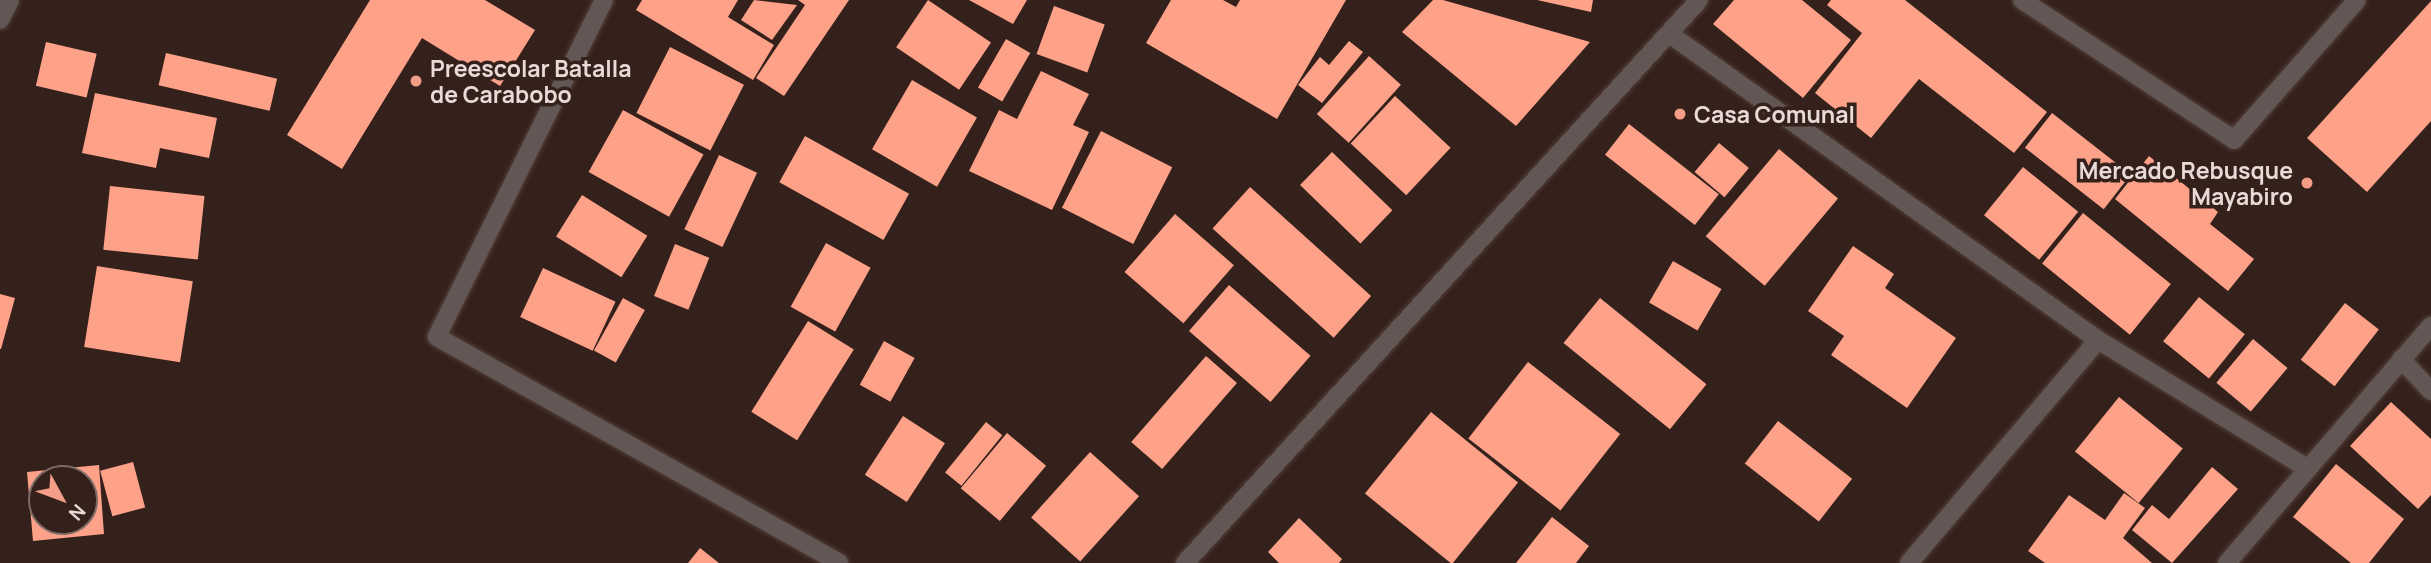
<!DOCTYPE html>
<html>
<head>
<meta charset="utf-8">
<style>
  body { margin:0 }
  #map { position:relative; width:2431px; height:563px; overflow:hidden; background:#35211b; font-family:Manrope,sans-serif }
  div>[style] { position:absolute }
  .building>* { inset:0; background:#fea189; transform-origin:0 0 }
  .roads { filter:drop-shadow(0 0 2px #523f39) drop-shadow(0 0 2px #523f39) }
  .minor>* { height:18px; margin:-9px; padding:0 9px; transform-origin:9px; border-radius:9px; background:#625754 }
  .dots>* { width:19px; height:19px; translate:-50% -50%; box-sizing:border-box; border:4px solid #35211b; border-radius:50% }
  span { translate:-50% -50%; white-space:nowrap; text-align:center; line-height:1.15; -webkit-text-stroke:7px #35211b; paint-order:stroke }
  .poi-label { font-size:23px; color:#e8dad6; font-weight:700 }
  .left { translate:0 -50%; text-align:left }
  .right { translate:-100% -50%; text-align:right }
  .north { position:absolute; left:28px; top:465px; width:70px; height:70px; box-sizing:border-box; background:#35211b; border:2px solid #7d6b66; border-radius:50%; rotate:131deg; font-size:19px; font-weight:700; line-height:28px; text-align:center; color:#e8dad6 }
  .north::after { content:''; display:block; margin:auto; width:24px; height:32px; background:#f49e88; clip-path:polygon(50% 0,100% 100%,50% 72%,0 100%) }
</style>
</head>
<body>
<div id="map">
  <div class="building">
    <div style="clip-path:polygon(370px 0,485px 0,535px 30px,500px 86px,422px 38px,342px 169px,287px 135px)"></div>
    <div style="clip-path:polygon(642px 0,738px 0,728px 17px,774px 45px,753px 80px,636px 10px)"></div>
    <div style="clip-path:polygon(754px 0,797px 5px,772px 40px,741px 20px)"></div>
    <div style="clip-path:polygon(798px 0,849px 0,784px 96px,756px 78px,805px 5px)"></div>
    <div style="left:928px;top:0;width:76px;height:57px;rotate:34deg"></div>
    <div style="clip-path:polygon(969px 0,1027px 0,1013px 24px)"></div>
    <div style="clip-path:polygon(1171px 0,1223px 0,1236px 7px,1240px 0,1346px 0,1277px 119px,1146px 43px)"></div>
    <div style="clip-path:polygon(1433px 0,1443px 0,1590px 42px,1516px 126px,1402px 32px)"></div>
    <div style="clip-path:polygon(1537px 0,1593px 0,1591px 12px)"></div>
    <div style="clip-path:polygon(1734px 0,1802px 0,1851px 40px,1803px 98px,1713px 24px)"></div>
    <div style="clip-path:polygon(1831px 0,1905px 0,2047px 112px,2014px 153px,1919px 79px,1871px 138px,1815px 93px,1862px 33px,1827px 5px)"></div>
    <div style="clip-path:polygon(2431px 1px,2431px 121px,2367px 192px,2307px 138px)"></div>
    <div style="left:1054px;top:6px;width:54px;height:51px;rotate:20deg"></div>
    <div style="left:1006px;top:39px;width:28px;height:56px;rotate:30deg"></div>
    <div style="clip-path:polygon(1349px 41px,1363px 52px,1322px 103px,1298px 85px,1320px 57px,1329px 65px)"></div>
    <div style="left:46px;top:42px;width:52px;height:45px;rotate:13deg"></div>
    <div style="left:670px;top:47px;width:83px;height:74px;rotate:27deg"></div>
    <div style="left:166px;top:53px;width:114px;height:33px;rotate:13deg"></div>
    <div style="left:1369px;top:56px;width:43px;height:78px;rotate:42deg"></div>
    <div style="clip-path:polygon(1041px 71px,1089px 94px,1073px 125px,1089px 132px,1052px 210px,969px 171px,999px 110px,1017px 119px)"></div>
    <div style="left:912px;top:80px;width:75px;height:80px;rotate:30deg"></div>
    <div style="clip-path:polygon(95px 93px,217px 118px,209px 158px,160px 148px,156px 168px,82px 153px)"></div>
    <div style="left:1395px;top:96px;width:76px;height:65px;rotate:43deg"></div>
    <div style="left:623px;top:110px;width:92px;height:71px;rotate:29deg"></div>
    <div style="left:2052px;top:113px;width:100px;height:44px;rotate:38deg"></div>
    <div style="left:1629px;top:124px;width:114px;height:39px;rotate:38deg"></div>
    <div style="left:1101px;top:131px;width:80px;height:86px;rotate:27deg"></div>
    <div style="left:805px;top:136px;width:119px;height:53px;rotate:29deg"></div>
    <div style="left:1719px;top:143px;width:39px;height:38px;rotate:40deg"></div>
    <div style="left:1779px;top:149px;width:77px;height:114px;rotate:40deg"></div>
    <div style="left:1332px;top:152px;width:84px;height:46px;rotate:44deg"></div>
    <div style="left:719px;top:155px;width:42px;height:82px;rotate:25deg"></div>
    <div style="clip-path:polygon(2149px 156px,2218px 212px,2210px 224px,2254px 259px,2228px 291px,2115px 199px)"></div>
    <div style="left:2023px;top:167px;width:71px;height:62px;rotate:39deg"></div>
    <div style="left:110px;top:186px;width:95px;height:64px;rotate:6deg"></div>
    <div style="left:1250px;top:187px;width:163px;height:56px;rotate:42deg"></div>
    <div style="left:582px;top:195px;width:77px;height:49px;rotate:32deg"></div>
    <div style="left:2083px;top:213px;width:113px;height:65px;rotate:39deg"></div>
    <div style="left:1175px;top:214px;width:78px;height:77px;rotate:41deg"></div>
    <div style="left:826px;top:243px;width:51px;height:73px;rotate:29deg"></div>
    <div style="left:675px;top:244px;width:37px;height:56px;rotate:22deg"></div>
    <div style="clip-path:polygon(1853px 246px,1894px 274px,1885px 288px,1956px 338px,1907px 408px,1831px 355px,1844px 336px,1808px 311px)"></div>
    <div style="left:1673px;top:261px;width:56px;height:48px;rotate:30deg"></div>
    <div style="left:97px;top:266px;width:97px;height:82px;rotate:9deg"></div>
    <div style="left:543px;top:268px;width:80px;height:54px;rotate:25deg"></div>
    <div style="left:1229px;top:285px;width:108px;height:61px;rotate:41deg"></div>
    <div style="clip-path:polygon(0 294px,15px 298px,1px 349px,0 349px)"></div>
    <div style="left:2199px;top:297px;width:59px;height:57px;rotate:39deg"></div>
    <div style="left:623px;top:298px;width:25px;height:60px;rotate:29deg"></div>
    <div style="left:1600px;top:298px;width:137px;height:58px;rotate:39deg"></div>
    <div style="left:2345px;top:303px;width:43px;height:72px;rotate:38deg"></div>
    <div style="left:808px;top:321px;width:54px;height:107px;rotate:32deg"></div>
    <div style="left:2253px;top:339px;width:45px;height:57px;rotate:40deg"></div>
    <div style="left:884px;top:341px;width:35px;height:50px;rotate:29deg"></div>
    <div style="left:1206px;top:356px;width:41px;height:114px;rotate:41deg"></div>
    <div style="left:1528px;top:362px;width:117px;height:97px;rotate:38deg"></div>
    <div style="left:2119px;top:397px;width:82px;height:70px;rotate:39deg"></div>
    <div style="clip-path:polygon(2391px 402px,2431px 439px,2431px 495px,2418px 509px,2350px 446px)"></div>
    <div style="left:1431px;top:412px;width:112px;height:105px;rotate:39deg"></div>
    <div style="left:903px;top:416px;width:50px;height:70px;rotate:33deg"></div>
    <div style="left:1778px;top:421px;width:94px;height:54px;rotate:38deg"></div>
    <div style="left:986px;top:422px;width:21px;height:65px;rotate:39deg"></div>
    <div style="left:1007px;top:433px;width:51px;height:72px;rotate:40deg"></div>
    <div style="left:1090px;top:452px;width:66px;height:88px;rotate:42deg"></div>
    <div style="left:133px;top:462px;width:47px;height:34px;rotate:75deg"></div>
    <div style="clip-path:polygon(2336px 464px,2404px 519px,2369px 563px,2351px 563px,2293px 517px)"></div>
    <div style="clip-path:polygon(evenodd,99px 465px,104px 534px,33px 541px,27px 472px,99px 465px,42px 479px,84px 479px,84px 521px,42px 521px,42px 479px)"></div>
    <div style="clip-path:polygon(2212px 467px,2238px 489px,2172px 563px,2132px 530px,2152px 505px,2169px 519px)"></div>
    <div style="clip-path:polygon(2124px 493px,2145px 508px,2123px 538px,2152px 563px,2045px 563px,2028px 551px,2069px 495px,2105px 520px)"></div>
    <div style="clip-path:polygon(1552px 517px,1589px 546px,1576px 563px,1516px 563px)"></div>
    <div style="clip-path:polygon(1299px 518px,1342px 559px,1339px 563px,1279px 563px,1268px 552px)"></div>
    <div style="clip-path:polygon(700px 548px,719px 563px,688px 563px)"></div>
  </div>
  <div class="roads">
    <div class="minor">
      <div style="left:604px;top:0;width:376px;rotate:116.4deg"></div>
      <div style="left:437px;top:337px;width:461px;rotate:29.3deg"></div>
      <div style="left:2022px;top:0;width:254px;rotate:33.4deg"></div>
      <div style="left:2234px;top:140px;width:186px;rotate:-48.7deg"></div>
      <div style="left:0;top:20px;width:22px;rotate:-63deg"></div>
      <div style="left:1671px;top:35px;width:525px;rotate:35.54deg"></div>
      <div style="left:2098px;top:340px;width:245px;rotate:31.5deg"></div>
      <div style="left:2401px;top:359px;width:44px;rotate:46.8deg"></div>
      <div style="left:1185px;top:563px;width:762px;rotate:-47.6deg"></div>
      <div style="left:1909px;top:563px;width:292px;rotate:-49.7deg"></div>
      <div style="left:2227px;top:563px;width:313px;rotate:-49.3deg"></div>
    </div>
  </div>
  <div class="dots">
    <div style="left:416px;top:81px;background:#f49e88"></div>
    <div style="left:1680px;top:114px;background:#f49e88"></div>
    <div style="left:2307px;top:183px;background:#f49e88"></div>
  </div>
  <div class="poi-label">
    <span class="left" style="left:430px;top:81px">Preescolar Batalla<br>de Carabobo</span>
    <span class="left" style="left:1694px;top:114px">Casa Comunal</span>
    <span class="right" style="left:2293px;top:183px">Mercado Rebusque<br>Mayabiro</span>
  </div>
  <div class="north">N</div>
</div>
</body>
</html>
